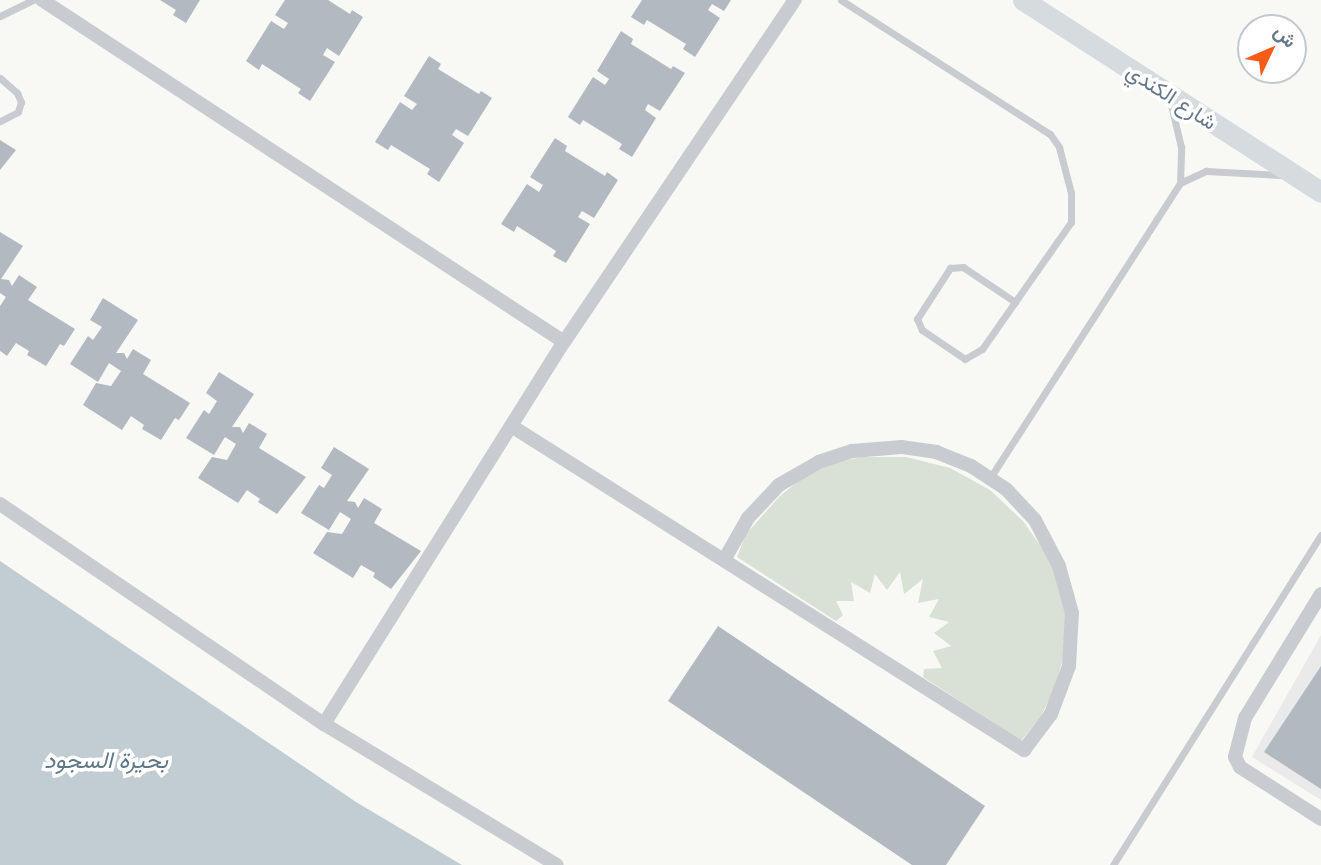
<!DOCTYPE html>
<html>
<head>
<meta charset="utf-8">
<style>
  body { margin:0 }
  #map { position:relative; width:1321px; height:865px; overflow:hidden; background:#f8f9f5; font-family:"Open Sans",Vazirmatn,sans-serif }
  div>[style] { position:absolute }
  .built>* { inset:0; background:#e9eae9 }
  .green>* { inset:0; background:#d9e1d6 }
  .water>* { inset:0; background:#c2cdd3 }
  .building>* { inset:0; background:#b2b9c1 }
  .lane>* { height:7px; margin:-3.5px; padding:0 3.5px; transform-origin:3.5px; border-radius:3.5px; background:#c8ccd0 }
  .street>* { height:14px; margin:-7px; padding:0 7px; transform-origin:7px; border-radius:7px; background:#c8ccd0 }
  .secondary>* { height:21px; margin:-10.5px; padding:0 10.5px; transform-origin:10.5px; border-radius:10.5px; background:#d6dbe0 }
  span { translate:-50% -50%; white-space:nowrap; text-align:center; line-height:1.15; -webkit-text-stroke:7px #fff; paint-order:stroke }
  .street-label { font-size:21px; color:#64768a }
  .water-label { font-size:23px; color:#607885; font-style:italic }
  .north { position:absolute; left:1237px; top:14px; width:70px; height:70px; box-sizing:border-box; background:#fff; border:2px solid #c1c8d0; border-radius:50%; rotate:46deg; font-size:19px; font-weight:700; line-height:28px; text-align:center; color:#64768a }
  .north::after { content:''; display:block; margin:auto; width:24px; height:32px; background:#f65c18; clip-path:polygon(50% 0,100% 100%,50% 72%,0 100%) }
</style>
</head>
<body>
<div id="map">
  <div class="built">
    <div style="clip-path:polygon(1321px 635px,1321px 800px,1252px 757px)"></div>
  </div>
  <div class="green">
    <div style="clip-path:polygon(861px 457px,906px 457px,950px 468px,990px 490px,1023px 521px,1049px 558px,1065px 601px,1066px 646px,1055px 689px,1041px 716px,1021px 741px,923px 677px,924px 669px,942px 668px,933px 651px,951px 646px,934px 633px,949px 622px,929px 617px,939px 599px,918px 603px,923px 579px,904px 594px,900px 572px,887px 590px,875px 574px,870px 593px,851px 582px,854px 601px,836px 601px,843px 615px,836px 621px,737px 557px,746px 534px,780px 496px,816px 467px)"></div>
  </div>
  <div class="water">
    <div style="clip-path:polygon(0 561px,356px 802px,462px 865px,0 865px)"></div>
  </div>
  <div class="building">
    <div style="clip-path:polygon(160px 0,200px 0,186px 23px,173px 15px,176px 10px)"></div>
    <div style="clip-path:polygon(285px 0,328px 0,350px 14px,352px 10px,363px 17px,339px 56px,327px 48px,323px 55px,335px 62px,310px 101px,298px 93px,301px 89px,262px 64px,259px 70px,246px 61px,271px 21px,284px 29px,288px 23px,275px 15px)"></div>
    <div style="clip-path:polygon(642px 0,731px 0,724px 11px,712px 4px,708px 10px,720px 18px,695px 57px,683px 49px,686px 44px,647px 20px,644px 25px,631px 17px)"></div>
    <div style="clip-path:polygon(621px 31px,633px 39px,631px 44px,671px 69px,673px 66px,685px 73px,660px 111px,648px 104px,645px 110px,656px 118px,632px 157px,619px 149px,622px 144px,583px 120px,580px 125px,568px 117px,593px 77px,605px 85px,609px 79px,597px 71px)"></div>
    <div style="clip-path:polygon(429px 56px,441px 64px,438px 69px,479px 94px,481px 91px,492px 98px,468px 136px,456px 129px,452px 135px,464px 143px,439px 182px,427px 174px,430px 169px,391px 145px,388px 150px,375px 142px,400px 102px,412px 110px,417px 104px,404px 96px)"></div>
    <div style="clip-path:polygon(555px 138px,567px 146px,565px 151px,605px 176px,607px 172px,618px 180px,594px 218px,582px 211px,578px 217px,590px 224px,566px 263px,553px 256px,556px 251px,517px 226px,514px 232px,501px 224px,527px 184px,539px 192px,543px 185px,530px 177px)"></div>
    <div style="clip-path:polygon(0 140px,16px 150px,0 170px)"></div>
    <div style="clip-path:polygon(0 232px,23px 246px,1px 279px,9px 280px,12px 286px,19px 275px,37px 287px,28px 300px,75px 329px,64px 346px,60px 344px,46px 366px,27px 355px,29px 351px,16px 343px,7px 356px,0 351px,0 306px,6px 297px,0 293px)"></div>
    <div style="clip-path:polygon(103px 298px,138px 320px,116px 353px,124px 353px,127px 359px,133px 349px,151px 360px,143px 374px,190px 403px,179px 420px,175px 418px,161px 440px,142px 429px,144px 425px,131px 416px,122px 430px,83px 405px,96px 383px,111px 386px,121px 371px,109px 363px,98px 382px,70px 364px,88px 336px,93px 340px,102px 327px,90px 320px)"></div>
    <div style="clip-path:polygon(219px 372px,254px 394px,232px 427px,240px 427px,243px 433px,249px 423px,267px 434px,259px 448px,306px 477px,277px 514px,258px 502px,260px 499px,247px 490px,238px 503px,198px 478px,212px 457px,227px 460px,236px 444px,225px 437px,214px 455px,186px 438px,204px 410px,209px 414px,217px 401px,206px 393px)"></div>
    <div style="clip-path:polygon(334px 447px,369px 469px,347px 501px,355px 502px,358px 508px,364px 498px,382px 509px,374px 523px,421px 551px,391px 589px,373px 577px,375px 573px,361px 565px,353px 578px,313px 553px,327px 532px,342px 534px,351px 519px,340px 512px,329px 530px,301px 513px,319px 485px,324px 488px,332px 475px,321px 468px)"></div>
    <div style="clip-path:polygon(718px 626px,985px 806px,946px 865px,912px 865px,668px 701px)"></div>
    <div style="clip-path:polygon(1321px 666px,1321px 789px,1264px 752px)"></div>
  </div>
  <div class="lane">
    <div style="left:841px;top:0;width:248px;rotate:32.7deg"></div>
    <div style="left:1050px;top:134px;width:16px;rotate:55deg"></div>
    <div style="left:1059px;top:147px;width:48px;rotate:75.4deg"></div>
    <div style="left:1071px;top:193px;width:29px;rotate:90deg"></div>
    <div style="left:1071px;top:222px;width:155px;rotate:125deg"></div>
    <div style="left:982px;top:349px;width:20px;rotate:150deg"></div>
    <div style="left:965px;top:359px;width:52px;rotate:-146deg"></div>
    <div style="left:922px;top:330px;width:12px;rotate:-114deg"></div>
    <div style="left:917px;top:319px;width:61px;rotate:-57.1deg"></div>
    <div style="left:950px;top:268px;width:13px;rotate:-4deg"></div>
    <div style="left:963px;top:267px;width:63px;rotate:33.9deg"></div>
    <div style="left:0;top:16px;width:37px;rotate:-26deg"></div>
    <div style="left:0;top:78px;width:23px;rotate:41deg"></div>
    <div style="left:17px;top:93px;width:10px;rotate:66deg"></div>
    <div style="left:21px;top:102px;width:10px;rotate:107deg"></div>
    <div style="left:18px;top:112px;width:20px;rotate:153deg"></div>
    <div style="left:1180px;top:183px;width:29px;rotate:-25deg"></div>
    <div style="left:1206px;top:171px;width:75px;rotate:3.1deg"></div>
    <div style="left:990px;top:478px;width:351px;rotate:-57.2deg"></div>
    <div style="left:1180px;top:183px;width:36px;rotate:-88deg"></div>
    <div style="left:1181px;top:147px;width:47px;rotate:-103.4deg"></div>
    <div style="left:1113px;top:865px;width:390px;rotate:-57.8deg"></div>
  </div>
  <div class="street">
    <div style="left:42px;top:0;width:624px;rotate:33.23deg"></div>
    <div style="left:513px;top:427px;width:605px;rotate:32.3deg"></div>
    <div style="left:1024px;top:750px;width:45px;rotate:-53.1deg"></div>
    <div style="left:1051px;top:714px;width:51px;rotate:-69.4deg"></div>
    <div style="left:1069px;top:666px;width:53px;rotate:-86.8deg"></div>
    <div style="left:1072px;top:613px;width:49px;rotate:-105.5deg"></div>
    <div style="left:1059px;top:566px;width:52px;rotate:-117.6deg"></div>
    <div style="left:1035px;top:520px;width:42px;rotate:-133.1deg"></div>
    <div style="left:1006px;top:489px;width:42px;rotate:-146.7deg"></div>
    <div style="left:971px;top:466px;width:37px;rotate:-158deg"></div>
    <div style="left:937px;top:452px;width:35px;rotate:-172deg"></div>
    <div style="left:902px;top:447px;width:50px;rotate:175.4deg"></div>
    <div style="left:852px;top:451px;width:35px;rotate:162deg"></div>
    <div style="left:819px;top:462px;width:46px;rotate:150.1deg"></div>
    <div style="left:779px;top:485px;width:45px;rotate:133.2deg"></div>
    <div style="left:748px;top:518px;width:48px;rotate:119.7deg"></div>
    <div style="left:0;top:504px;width:392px;rotate:34.2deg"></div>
    <div style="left:324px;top:724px;width:272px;rotate:31.2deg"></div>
    <div style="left:1321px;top:594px;width:145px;rotate:121.5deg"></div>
    <div style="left:1245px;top:718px;width:40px;rotate:104.4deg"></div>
    <div style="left:1235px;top:757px;width:11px;rotate:63deg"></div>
    <div style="left:1240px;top:767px;width:96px;rotate:32.7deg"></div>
    <div style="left:324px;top:724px;width:451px;rotate:-57.9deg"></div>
    <div style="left:564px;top:342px;width:413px;rotate:-56deg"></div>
  </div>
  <div class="secondary">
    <div style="left:1023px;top:0;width:354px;rotate:32.8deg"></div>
  </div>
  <div class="street-label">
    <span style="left:1172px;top:96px;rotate:33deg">شارع الكندي</span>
  </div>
  <div class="water-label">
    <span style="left:106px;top:759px">بحيرة السجود</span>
  </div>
  <div class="north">ش</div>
</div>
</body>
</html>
